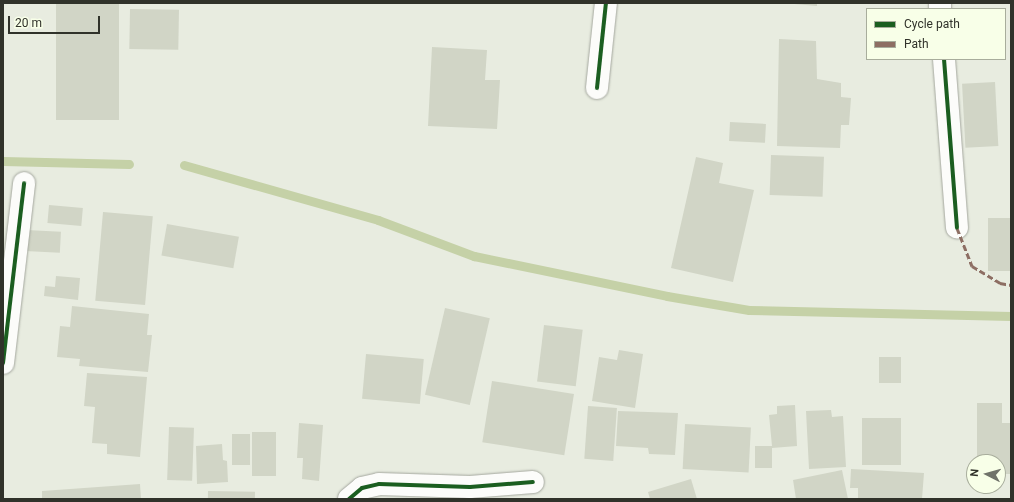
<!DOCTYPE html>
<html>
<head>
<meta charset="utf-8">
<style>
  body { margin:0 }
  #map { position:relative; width:1014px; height:502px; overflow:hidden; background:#e8ece0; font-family:Roboto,sans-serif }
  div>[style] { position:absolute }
  .stream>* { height:9px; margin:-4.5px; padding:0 4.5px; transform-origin:4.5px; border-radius:4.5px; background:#c5d1a7 }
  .building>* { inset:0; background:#d1d5c6; transform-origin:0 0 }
  .roads { filter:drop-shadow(0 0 1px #a4a79e) drop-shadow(0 0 1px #a4a79e) }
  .street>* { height:22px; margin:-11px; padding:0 11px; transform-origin:11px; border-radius:11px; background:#fcfcfa }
  .quiet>* { height:3px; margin-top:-1.5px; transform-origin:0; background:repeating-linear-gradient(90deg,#8d6e63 0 6px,transparent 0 9px) }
  .cycleway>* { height:4px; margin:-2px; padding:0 2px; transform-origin:2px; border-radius:2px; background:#1b5e20 }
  span { translate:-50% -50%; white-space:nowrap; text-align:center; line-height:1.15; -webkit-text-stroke:3px #f8ffe8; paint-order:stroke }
  .frame { position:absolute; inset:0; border:4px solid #30322a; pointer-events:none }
  .legend { position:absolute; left:866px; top:8px; width:140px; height:52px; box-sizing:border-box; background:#f8ffe8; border:1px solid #a8ad9c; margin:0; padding:5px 7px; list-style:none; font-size:12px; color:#30322a }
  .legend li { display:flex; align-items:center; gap:8px; height:20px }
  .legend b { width:20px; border:1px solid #a8ad9c }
  .north { position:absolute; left:966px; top:454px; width:40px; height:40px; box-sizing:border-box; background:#f8ffe8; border:1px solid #a8ad9c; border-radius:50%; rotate:276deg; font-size:11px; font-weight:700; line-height:16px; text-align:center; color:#30322a }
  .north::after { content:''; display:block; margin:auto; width:14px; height:18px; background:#70736a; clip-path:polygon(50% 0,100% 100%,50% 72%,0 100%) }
  .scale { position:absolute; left:8px; top:16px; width:92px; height:18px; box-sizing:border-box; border:2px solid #30322a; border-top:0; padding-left:5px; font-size:12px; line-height:14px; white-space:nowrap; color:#30322a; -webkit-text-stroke:3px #f8ffe8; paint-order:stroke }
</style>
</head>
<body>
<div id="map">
  <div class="stream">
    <div style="left:3px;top:161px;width:126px;rotate:1.4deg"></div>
    <div style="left:184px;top:165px;width:202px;rotate:15.8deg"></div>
    <div style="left:378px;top:220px;width:103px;rotate:20.6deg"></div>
    <div style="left:474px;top:256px;width:197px;rotate:11.7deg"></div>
    <div style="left:667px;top:296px;width:83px;rotate:9.7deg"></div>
    <div style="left:749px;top:310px;width:262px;rotate:1.3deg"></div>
  </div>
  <div class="building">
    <div style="left:56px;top:3px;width:63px;height:117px"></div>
    <div style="clip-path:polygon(783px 3px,817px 3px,817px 6px)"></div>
    <div style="left:130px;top:9px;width:49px;height:40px;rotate:1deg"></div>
    <div style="clip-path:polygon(779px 39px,816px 41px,817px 79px,841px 83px,841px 97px,851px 98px,849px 125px,841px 125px,840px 148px,777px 146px)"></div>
    <div style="clip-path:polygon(432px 47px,487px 50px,485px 80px,500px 80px,497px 129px,428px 126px)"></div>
    <div style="left:995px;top:82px;width:64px;height:33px;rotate:87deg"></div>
    <div style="left:730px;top:122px;width:36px;height:19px;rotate:3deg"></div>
    <div style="left:771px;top:155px;width:53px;height:40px;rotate:2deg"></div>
    <div style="clip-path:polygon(696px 157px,723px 163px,719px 183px,754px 190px,733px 282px,671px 268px)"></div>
    <div style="left:49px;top:205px;width:34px;height:18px;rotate:5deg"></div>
    <div style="left:103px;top:212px;width:50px;height:89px;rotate:5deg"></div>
    <div style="left:1011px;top:218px;width:53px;height:23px;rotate:90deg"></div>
    <div style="left:167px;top:224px;width:73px;height:32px;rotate:10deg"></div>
    <div style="left:26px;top:230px;width:35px;height:21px;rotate:3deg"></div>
    <div style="clip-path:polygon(56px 276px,80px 278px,78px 300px,44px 296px,45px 286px,55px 287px)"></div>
    <div style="clip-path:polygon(72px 306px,149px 314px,147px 335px,152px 335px,148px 372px,79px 366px,80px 359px,57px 357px,60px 326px,70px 327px)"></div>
    <div style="left:445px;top:308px;width:46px;height:89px;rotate:13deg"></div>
    <div style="left:544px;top:325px;width:39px;height:57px;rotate:7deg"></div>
    <div style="clip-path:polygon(619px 350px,643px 354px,635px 408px,592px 401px,599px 357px,617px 360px)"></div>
    <div style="left:366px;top:354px;width:58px;height:45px;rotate:5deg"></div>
    <div style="left:901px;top:357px;width:26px;height:22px;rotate:90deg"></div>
    <div style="clip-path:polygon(87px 373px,147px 377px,140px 457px,107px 454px,107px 444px,92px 443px,95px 407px,84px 406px)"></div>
    <div style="left:492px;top:381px;width:83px;height:62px;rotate:9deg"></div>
    <div style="clip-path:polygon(977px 403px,1002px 403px,1002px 423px,1011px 423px,1011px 474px,998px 474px,998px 462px,977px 462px)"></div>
    <div style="clip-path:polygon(795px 405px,797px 446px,772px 448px,772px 468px,755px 468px,755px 446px,772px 446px,769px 415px,777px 414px,777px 406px)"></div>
    <div style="left:588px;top:406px;width:29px;height:53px;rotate:4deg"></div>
    <div style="clip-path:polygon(831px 410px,832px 417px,843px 416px,846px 467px,809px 469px,806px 411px)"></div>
    <div style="clip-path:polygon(618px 411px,678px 413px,675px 455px,649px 454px,648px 448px,616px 446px)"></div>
    <div style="left:862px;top:418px;width:39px;height:47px"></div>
    <div style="clip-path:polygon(299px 423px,323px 425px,319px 481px,302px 479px,303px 458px,297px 458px)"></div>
    <div style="left:685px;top:424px;width:66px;height:45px;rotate:3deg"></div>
    <div style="left:169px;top:427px;width:25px;height:53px;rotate:2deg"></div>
    <div style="left:276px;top:432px;width:44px;height:24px;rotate:90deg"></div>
    <div style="left:250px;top:434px;width:31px;height:18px;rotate:90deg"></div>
    <div style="clip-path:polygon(222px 444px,223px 460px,227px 461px,228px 482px,197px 484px,196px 446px)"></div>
    <div style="clip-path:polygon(851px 469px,924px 473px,922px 499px,858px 499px,858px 488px,850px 488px)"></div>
    <div style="clip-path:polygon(842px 470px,848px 499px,796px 499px,793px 480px)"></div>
    <div style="clip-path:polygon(691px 479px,697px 499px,650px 499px,648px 492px)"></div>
    <div style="clip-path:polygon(140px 484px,141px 499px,42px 499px,42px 491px)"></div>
    <div style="left:208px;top:491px;width:47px;height:8px;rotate:1deg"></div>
  </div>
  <div class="roads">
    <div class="street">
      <div style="left:940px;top:3px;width:6px;rotate:90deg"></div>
      <div style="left:944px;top:59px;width:169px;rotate:85.6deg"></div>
      <div style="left:597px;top:88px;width:85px;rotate:-84deg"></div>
      <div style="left:3px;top:363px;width:181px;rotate:-83.3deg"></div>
      <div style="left:349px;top:499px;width:17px;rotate:-40deg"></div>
      <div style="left:362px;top:488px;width:17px;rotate:-13deg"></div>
      <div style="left:379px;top:484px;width:91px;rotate:1.9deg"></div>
      <div style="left:470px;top:487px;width:63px;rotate:-4.5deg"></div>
    </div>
  </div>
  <div class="quiet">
    <div style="left:957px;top:228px;width:41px;rotate:68.5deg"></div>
    <div style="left:972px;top:266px;width:33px;rotate:31deg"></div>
    <div style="left:1000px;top:283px;width:11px;rotate:10deg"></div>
  </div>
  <div class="cycleway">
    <div style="left:944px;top:59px;width:169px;rotate:85.6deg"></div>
    <div style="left:597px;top:88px;width:85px;rotate:-84deg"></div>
    <div style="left:3px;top:363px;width:181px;rotate:-83.3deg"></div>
    <div style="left:349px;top:499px;width:17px;rotate:-40deg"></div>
    <div style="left:362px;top:488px;width:17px;rotate:-13deg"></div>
    <div style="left:379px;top:484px;width:91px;rotate:1.9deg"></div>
    <div style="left:470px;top:487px;width:63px;rotate:-4.5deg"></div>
  </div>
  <div class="frame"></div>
  <ul class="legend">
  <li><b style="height:5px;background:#1b5e20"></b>Cycle path</li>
  <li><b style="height:5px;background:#8d6e63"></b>Path</li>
  </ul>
  <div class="north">N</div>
  <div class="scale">20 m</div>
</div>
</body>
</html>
